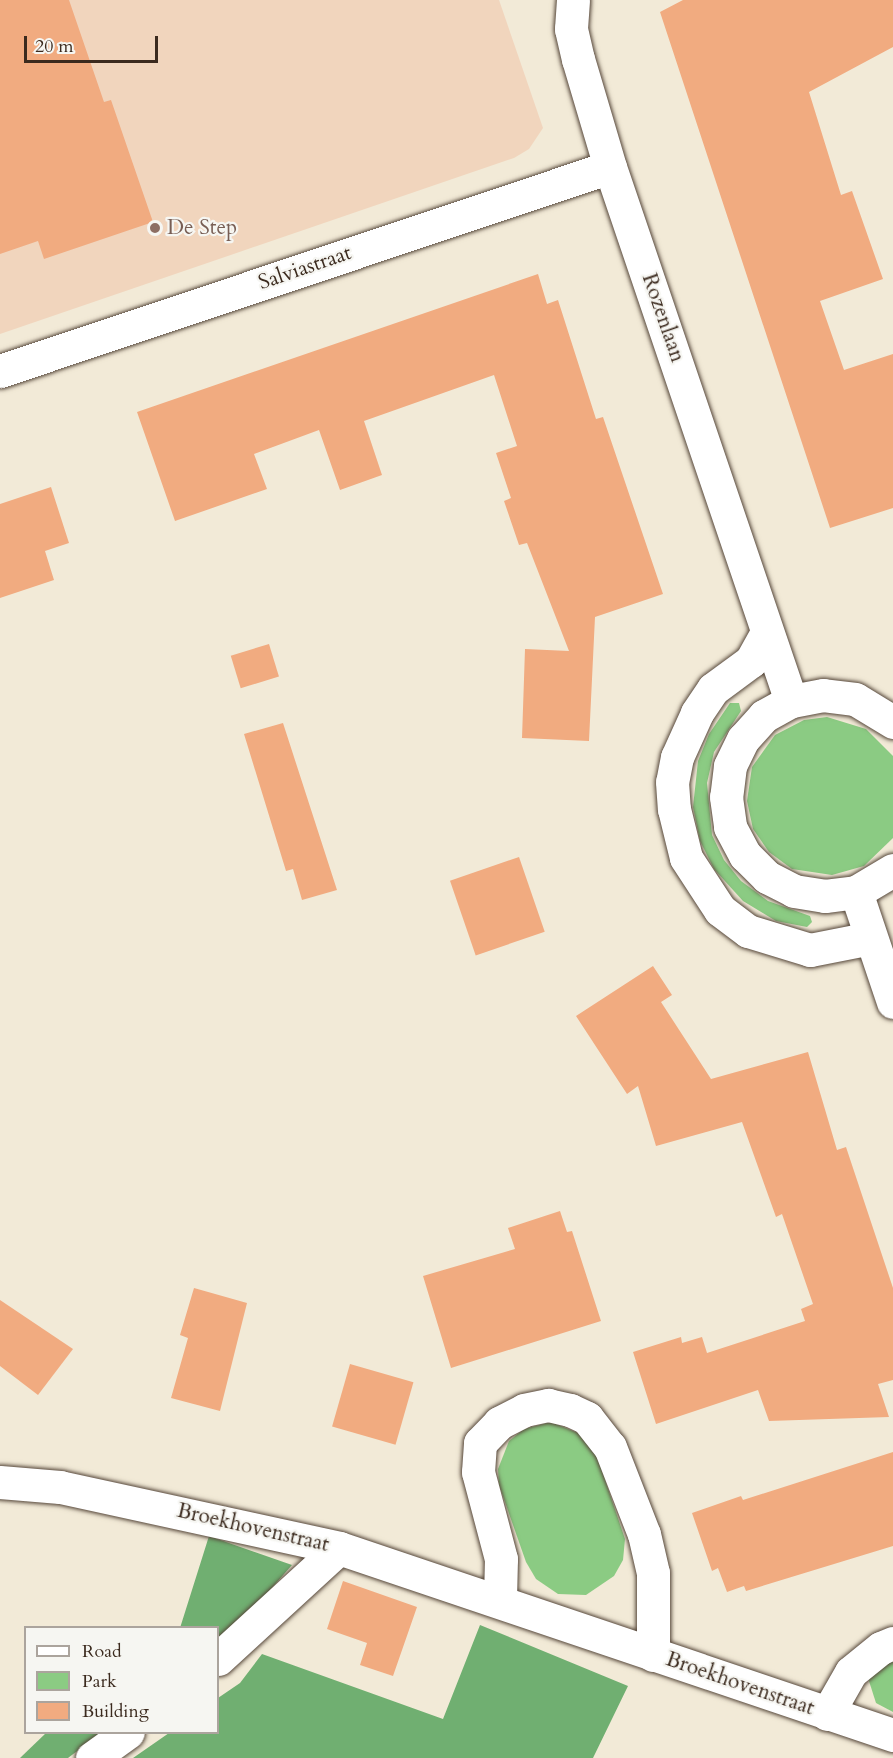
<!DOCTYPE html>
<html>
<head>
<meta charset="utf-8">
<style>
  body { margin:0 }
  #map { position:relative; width:893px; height:1758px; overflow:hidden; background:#f2ead7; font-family:Cardo,serif }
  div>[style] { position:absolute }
  .built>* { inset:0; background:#f1d5bd }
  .green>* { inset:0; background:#8bcb83 }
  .forest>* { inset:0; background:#70af71 }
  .building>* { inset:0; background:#f1ab80; transform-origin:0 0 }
  .roads { filter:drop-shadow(0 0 2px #56473a) drop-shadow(0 0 2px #56473a) }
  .minor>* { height:33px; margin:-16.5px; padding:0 16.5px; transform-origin:16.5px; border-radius:16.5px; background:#fff }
  .dots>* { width:16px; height:16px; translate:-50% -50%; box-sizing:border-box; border:3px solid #f6f6f2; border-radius:50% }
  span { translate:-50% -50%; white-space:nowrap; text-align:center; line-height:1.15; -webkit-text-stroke:4.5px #f6f6f2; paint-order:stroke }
  .education-label { font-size:21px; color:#785e54 }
  .left { translate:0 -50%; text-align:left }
  .street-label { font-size:21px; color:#3b2a1e }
  .legend { position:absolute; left:24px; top:1626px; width:195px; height:108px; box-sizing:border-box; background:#f6f6f2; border:2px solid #aba49d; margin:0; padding:8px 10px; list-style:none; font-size:18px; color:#3b2a1e }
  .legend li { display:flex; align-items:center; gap:12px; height:30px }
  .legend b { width:30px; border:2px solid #aba49d }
  .scale { position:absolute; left:24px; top:36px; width:134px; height:27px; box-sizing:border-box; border:3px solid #3b2a1e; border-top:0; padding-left:8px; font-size:18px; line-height:21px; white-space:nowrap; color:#3b2a1e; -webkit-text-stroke:4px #f6f6f2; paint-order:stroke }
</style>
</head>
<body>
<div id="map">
  <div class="built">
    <div style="clip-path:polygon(0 0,499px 0,543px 128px,529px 149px,514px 158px,0 334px)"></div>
  </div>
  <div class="green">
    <div style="clip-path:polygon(730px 703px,739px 703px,741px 711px,714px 752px,707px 783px,712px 835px,724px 860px,741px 881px,768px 901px,810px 916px,812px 922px,807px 927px,776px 921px,743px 901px,714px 869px,700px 841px,693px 807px,698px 761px,709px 734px)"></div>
    <div style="clip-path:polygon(827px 717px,866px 729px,893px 756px,893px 838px,864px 866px,832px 875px,792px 869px,769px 852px,753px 829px,747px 801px,752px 767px,775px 735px,804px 720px)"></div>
    <div style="clip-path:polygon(551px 1422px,583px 1435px,598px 1459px,625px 1539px,623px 1560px,614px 1576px,586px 1595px,558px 1594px,536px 1579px,526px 1562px,499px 1485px,498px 1469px,509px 1441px,524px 1429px)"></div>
    <div style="clip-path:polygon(893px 1656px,893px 1712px,876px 1703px,869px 1681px,870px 1675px)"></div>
  </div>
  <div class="forest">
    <div style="clip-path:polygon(209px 1536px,292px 1565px,242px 1622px,218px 1640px,218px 1628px,180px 1628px)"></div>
    <div style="clip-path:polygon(480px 1625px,628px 1686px,593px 1758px,133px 1758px,169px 1733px,218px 1732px,218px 1698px,240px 1683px,262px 1654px,443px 1719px)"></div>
    <div style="clip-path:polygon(46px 1733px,101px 1733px,68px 1758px,20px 1758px)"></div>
  </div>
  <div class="building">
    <div style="clip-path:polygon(0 0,69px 0,104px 102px,111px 100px,153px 222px,44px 259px,38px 241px,0 254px)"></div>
    <div style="clip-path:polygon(683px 0,893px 0,893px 47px,809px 92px,841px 195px,852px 191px,883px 279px,820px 301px,844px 370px,893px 354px,893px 508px,830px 528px,660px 12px)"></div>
    <div style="clip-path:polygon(538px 274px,547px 304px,558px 300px,596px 419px,603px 417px,663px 594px,595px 617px,589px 741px,522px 738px,525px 649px,569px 651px,527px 543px,519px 545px,504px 501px,511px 498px,496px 453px,517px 446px,494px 375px,364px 421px,382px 475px,340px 490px,319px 430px,254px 454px,267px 489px,175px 521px,137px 412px)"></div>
    <div style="clip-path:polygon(51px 487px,69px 543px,45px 551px,54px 580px,0 598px,0 504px)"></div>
    <div style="left:269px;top:644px;width:34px;height:40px;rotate:73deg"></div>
    <div style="clip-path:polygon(283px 723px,337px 890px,302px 900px,293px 869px,286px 871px,244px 734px)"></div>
    <div style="left:519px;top:857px;width:79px;height:73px;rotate:71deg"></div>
    <div style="clip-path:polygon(653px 966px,672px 995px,661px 1002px,711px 1079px,808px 1052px,837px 1150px,846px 1147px,893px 1288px,893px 1380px,878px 1384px,889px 1417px,769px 1421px,758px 1390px,656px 1424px,633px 1352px,681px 1337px,682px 1343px,702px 1337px,707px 1353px,805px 1321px,801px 1309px,813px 1304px,782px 1214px,776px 1217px,742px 1122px,656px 1146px,638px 1086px,627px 1094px,576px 1016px)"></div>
    <div style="clip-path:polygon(560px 1211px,567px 1232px,572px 1231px,601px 1321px,451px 1368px,423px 1276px,515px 1249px,508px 1228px)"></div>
    <div style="clip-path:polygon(194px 1288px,247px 1303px,220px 1411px,171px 1398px,188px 1338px,180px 1335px)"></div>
    <div style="clip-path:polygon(0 1300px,73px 1349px,38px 1395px,0 1366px)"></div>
    <div style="left:350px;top:1364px;width:66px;height:65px;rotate:16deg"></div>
    <div style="clip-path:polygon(893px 1452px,893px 1546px,746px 1591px,744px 1586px,727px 1592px,718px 1568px,712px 1571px,692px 1513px,741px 1496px,743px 1500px)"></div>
    <div style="clip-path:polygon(343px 1581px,417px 1607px,393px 1676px,360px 1665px,367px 1643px,327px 1629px)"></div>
  </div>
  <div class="roads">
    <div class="minor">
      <div style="left:573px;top:0;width:29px;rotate:94deg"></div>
      <div style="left:571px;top:29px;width:31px;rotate:77deg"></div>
      <div style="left:578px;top:59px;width:113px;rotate:73.5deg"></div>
      <div style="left:610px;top:167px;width:564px;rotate:71.28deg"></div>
      <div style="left:0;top:371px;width:643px;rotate:-18.49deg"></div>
      <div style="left:766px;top:634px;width:31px;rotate:119deg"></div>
      <div style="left:751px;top:661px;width:47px;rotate:143.6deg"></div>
      <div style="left:713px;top:689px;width:29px;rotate:124deg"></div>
      <div style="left:697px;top:713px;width:48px;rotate:114.4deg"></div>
      <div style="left:677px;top:757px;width:25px;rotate:101deg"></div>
      <div style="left:672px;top:782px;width:27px;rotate:86deg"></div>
      <div style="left:674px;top:809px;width:50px;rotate:76.2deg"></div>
      <div style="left:686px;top:858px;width:62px;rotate:56.8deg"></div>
      <div style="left:720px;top:910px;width:35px;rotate:37deg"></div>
      <div style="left:748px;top:931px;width:65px;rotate:17deg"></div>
      <div style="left:810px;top:950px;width:62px;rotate:-11.1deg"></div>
      <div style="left:893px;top:722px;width:44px;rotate:-148.8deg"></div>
      <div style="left:855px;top:699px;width:32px;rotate:-173deg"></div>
      <div style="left:823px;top:695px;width:33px;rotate:169deg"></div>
      <div style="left:791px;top:701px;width:31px;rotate:151deg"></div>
      <div style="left:764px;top:716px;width:31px;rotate:132deg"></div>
      <div style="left:743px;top:739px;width:30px;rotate:116deg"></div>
      <div style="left:730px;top:766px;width:31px;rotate:97deg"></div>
      <div style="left:726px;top:797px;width:30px;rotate:82deg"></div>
      <div style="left:730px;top:827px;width:32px;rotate:62deg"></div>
      <div style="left:745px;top:855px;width:31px;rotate:45deg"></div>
      <div style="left:767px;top:877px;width:30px;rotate:27deg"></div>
      <div style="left:794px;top:891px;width:31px;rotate:9deg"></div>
      <div style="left:825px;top:896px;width:31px;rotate:-7deg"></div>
      <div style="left:856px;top:892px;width:43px;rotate:-30.7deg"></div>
      <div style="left:856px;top:892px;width:116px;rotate:71.4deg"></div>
      <div style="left:0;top:1482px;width:60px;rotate:4.8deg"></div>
      <div style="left:60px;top:1487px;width:286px;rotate:12.3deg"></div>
      <div style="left:339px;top:1548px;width:585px;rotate:18.65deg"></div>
      <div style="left:500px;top:1599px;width:40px;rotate:-88.6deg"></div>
      <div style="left:501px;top:1559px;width:90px;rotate:-104.8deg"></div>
      <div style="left:478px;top:1472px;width:29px;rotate:-86deg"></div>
      <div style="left:480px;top:1443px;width:28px;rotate:-46deg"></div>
      <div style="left:499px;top:1423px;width:28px;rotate:-27deg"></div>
      <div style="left:524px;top:1410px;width:25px;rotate:-12deg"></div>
      <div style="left:548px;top:1405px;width:23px;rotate:13deg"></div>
      <div style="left:570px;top:1410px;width:19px;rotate:25deg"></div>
      <div style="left:587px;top:1418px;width:37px;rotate:52deg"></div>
      <div style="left:610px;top:1447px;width:93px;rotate:68.7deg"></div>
      <div style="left:644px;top:1534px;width:40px;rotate:77deg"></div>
      <div style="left:653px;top:1573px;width:82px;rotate:90deg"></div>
      <div style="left:218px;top:1659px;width:164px;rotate:-42.5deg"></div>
      <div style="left:827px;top:1714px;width:48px;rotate:-60.3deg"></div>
      <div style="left:851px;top:1672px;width:38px;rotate:-39deg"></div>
      <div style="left:881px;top:1648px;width:13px;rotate:-23deg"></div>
      <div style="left:92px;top:1758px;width:44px;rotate:-35.8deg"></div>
    </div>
  </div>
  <div class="dots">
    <div style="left:155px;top:228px;background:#8d6e63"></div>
  </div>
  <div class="education-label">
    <span class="left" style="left:167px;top:228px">De Step</span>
  </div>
  <div class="street-label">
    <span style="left:305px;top:268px;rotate:-19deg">Salviastraat</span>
    <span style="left:663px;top:318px;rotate:71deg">Rozenlaan</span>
    <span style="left:253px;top:1528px;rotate:13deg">Broekhovenstraat</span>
    <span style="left:740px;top:1684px;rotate:19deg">Broekhovenstraat</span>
  </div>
  <ul class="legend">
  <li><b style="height:8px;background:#fff"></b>Road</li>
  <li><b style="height:16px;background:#8bcb83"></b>Park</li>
  <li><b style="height:16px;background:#f1ab80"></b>Building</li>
  </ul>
  <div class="scale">20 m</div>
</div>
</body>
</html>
